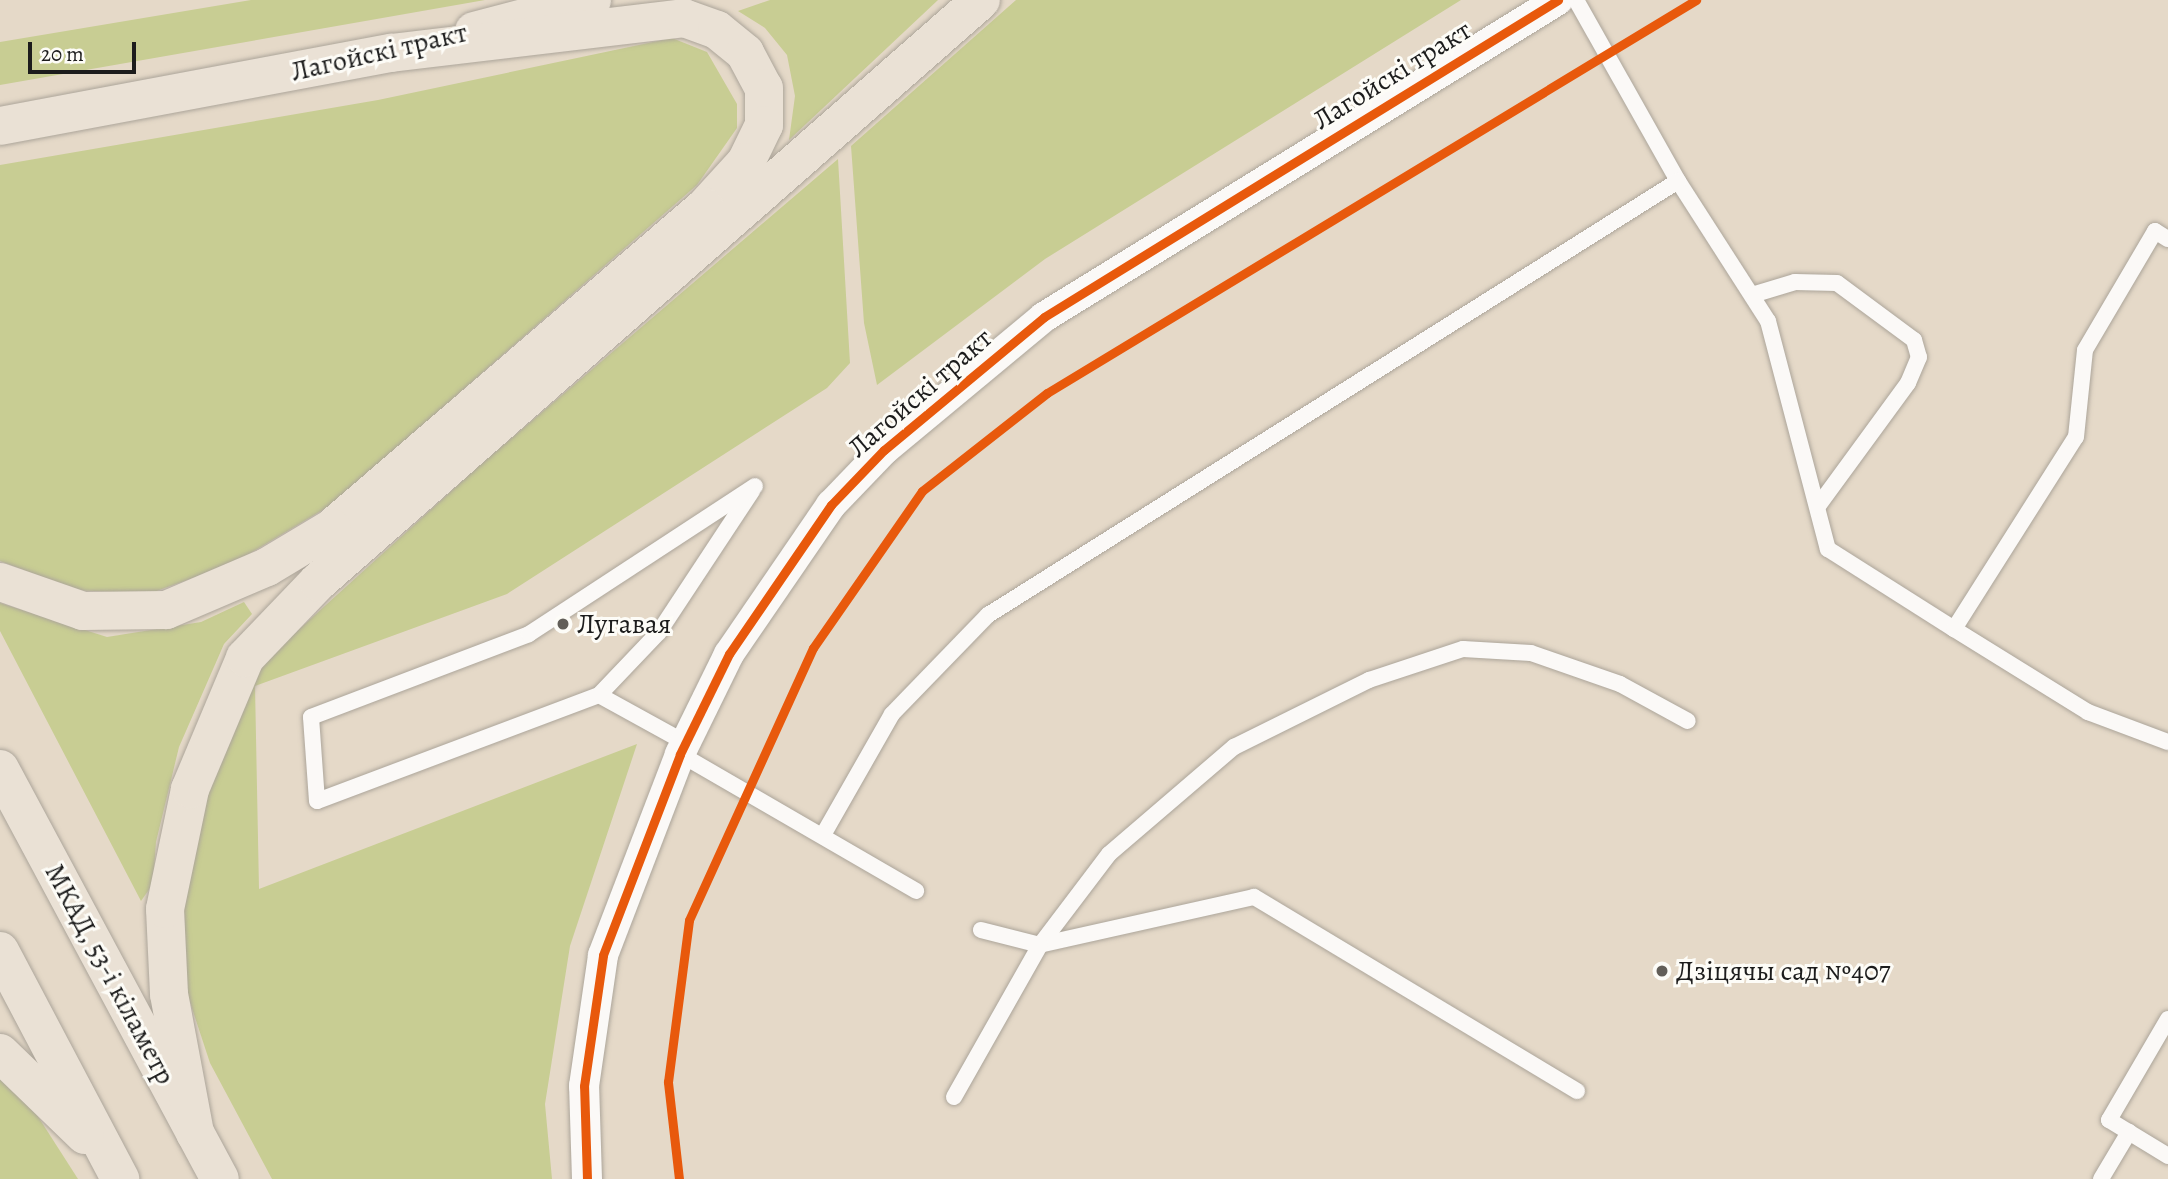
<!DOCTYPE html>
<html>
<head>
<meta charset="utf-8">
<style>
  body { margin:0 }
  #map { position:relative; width:2168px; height:1179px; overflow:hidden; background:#e5d9c8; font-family:Alegreya,serif }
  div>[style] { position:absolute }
  .green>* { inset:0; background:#c8cd93 }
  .roads { filter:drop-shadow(0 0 2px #aca59a) drop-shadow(0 0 2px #aca59a) }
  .service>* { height:16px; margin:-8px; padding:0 8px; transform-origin:8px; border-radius:8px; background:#fbf9f7 }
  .minor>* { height:30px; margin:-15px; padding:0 15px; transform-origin:15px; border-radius:15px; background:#fbf9f7 }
  .primary>* { height:38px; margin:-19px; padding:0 19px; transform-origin:19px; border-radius:19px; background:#eae1d5 }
  .trunk>* { height:38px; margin:-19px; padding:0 19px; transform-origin:19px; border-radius:19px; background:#eae1d5 }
  .cycleway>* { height:9px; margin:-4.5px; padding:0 4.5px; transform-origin:4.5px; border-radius:4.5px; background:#e8590c }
  .dots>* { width:19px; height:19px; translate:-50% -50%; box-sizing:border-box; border:4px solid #fdfcf7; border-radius:50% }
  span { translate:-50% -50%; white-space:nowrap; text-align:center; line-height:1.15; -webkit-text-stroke:6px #fdfcf7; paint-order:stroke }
  .street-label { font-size:28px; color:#1c1c1c }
  .poi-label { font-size:28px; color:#1c1c1c }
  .left { translate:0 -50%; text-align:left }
  .scale { position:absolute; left:28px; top:42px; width:108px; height:32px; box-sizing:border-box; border:4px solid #1c1c1c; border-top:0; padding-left:9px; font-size:21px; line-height:24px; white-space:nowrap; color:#1c1c1c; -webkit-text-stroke:5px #fdfcf7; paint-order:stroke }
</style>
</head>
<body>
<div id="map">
  <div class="green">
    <div style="clip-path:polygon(251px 0,485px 0,0 85px,0 42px)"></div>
    <div style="clip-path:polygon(770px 0,938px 0,789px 140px,795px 96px,787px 55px,765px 28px,738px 11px)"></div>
    <div style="clip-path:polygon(1016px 0,1461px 0,1045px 259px,877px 385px,864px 323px,851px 146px)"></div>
    <div style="clip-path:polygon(672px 38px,707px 52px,737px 104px,737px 128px,697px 185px,331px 505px,232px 564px,148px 594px,76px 590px,0 561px,0 165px,378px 100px)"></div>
    <div style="clip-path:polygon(838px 159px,850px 363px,827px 388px,507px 594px,255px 686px,259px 889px,637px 744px,570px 946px,545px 1104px,552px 1179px,272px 1179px,210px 1063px,184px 984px,179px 926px,186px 851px,250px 674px,479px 466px)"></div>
    <div style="clip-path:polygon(244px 602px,252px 614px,224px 644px,179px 747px,156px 842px,153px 884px,141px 901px,0 631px,0 603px,107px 637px,201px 622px)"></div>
    <div style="clip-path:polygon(0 1067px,21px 1090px,78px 1179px,0 1179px)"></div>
  </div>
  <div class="roads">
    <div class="service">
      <div style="left:1576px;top:0;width:208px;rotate:60.6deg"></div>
      <div style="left:1678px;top:181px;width:166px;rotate:57.3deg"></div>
      <div style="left:1768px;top:321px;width:236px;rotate:75.3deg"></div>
      <div style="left:1828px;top:549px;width:149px;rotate:32.4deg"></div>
      <div style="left:1954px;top:629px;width:227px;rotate:-57.6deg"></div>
      <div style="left:2076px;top:437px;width:87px;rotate:-84.1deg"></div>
      <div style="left:2085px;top:350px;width:138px;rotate:-59.5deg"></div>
      <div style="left:2155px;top:231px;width:15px;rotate:32deg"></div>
      <div style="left:1752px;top:295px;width:45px;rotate:-16.8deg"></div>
      <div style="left:1795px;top:282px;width:42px;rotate:1.4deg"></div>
      <div style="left:1837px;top:283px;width:96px;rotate:36.5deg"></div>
      <div style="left:1914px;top:340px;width:18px;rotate:74deg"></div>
      <div style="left:1919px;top:357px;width:28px;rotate:113deg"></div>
      <div style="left:1908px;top:383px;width:152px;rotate:126.2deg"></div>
      <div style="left:1954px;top:629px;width:158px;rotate:31.8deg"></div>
      <div style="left:2088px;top:712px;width:85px;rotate:20.6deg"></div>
      <div style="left:599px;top:695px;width:87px;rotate:-46.4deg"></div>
      <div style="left:659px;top:632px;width:169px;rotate:-56.6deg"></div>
      <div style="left:686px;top:743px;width:99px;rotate:-151.1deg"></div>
      <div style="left:599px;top:695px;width:301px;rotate:159.4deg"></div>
      <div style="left:317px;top:801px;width:84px;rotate:-94.1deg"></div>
      <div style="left:311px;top:717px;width:233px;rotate:-20.8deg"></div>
      <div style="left:529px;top:634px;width:270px;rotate:-33.2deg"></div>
      <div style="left:680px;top:754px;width:273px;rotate:30.1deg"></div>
      <div style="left:823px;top:835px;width:139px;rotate:-60.3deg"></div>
      <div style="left:892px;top:714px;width:138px;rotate:-45.9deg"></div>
      <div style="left:988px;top:615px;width:815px;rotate:-32.17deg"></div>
      <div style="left:2168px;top:1019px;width:117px;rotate:120.3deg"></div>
      <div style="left:2109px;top:1120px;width:69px;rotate:31.4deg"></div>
      <div style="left:1577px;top:1091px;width:377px;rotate:-149deg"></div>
      <div style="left:1254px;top:897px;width:219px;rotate:167.4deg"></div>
      <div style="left:1040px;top:945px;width:114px;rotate:-52.8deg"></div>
      <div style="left:1109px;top:854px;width:165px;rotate:-40.6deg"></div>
      <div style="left:1234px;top:747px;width:151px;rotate:-26.4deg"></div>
      <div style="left:1369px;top:680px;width:99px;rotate:-18.3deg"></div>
      <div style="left:1463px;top:649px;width:68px;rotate:3.4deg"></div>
      <div style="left:1531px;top:653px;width:94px;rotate:19.2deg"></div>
      <div style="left:1620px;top:684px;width:77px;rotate:28.6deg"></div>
      <div style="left:954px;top:1097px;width:175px;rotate:-60.5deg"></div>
      <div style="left:1040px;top:945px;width:61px;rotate:-165.7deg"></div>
      <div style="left:2101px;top:1179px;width:55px;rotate:-59.2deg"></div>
    </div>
    <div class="minor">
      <div style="left:587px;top:1179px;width:93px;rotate:-91.8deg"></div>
      <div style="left:584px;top:1086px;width:132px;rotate:-81.7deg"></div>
      <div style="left:603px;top:955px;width:215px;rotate:-69deg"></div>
      <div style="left:680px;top:754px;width:111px;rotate:-63.9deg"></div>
      <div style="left:729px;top:654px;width:181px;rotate:-55.6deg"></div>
      <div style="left:831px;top:505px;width:76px;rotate:-46.1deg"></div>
      <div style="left:884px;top:450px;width:208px;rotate:-39.7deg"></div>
      <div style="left:1044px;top:317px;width:604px;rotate:-31.66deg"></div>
    </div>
    <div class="primary">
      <div style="left:474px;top:31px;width:122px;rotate:-14.7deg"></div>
    </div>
    <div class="trunk">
      <div style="left:0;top:126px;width:398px;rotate:-10.6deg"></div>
      <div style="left:391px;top:53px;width:295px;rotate:-6.8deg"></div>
      <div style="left:684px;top:18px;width:35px;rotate:20deg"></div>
      <div style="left:717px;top:30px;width:36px;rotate:39deg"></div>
      <div style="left:745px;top:53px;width:40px;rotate:62deg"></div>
      <div style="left:764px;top:88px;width:37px;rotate:90deg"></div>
      <div style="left:764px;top:125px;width:41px;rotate:115.9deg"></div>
      <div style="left:746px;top:162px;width:61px;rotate:132.3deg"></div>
      <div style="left:705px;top:207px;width:492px;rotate:139.3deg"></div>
      <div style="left:332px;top:528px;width:76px;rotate:149deg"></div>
      <div style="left:267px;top:567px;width:110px;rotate:156.9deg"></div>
      <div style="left:166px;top:610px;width:83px;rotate:179.3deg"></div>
      <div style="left:83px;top:611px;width:88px;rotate:-160.7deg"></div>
      <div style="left:0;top:769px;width:465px;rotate:61.8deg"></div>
      <div style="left:0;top:951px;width:258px;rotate:62.2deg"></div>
      <div style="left:0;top:1053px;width:118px;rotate:44deg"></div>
      <div style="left:195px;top:1133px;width:141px;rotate:-100.6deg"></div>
      <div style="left:169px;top:994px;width:85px;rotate:-92.7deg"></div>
      <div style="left:165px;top:909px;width:123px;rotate:-78.2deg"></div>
      <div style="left:190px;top:789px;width:142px;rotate:-67.2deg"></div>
      <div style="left:245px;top:658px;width:105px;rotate:-46.2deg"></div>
      <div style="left:318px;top:582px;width:882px;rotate:-41.28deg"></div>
    </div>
  </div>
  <div class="cycleway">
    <div style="left:587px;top:1179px;width:93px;rotate:-91.8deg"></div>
    <div style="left:584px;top:1086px;width:132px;rotate:-81.7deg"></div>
    <div style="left:603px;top:955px;width:215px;rotate:-69deg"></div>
    <div style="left:680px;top:754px;width:111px;rotate:-63.9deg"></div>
    <div style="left:729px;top:654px;width:181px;rotate:-55.6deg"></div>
    <div style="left:831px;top:505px;width:76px;rotate:-46.1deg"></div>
    <div style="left:884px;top:450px;width:208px;rotate:-39.7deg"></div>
    <div style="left:1044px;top:317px;width:604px;rotate:-31.66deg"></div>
    <div style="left:679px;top:1179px;width:98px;rotate:-96.5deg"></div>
    <div style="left:668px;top:1082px;width:163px;rotate:-82.6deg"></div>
    <div style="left:689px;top:920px;width:299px;rotate:-65.5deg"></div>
    <div style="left:813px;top:648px;width:191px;rotate:-55.2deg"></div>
    <div style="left:922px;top:491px;width:159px;rotate:-38.1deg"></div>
    <div style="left:1047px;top:393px;width:759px;rotate:-31.2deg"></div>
  </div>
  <div class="dots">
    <div style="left:563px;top:624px;background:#625e58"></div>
    <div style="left:1662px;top:971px;background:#625e58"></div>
  </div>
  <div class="street-label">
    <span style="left:379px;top:52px;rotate:-13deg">Лагойскі тракт</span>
    <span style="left:1392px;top:75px;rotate:-32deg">Лагойскі тракт</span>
    <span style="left:920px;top:393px;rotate:-41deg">Лагойскі тракт</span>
    <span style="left:110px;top:974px;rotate:62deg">МКАД, 53-і кіламетр</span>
  </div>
  <div class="poi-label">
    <span class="left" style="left:577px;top:624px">Лугавая</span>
    <span class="left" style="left:1676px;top:971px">Дзіцячы сад №407</span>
  </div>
  <div class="scale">20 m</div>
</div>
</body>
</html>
